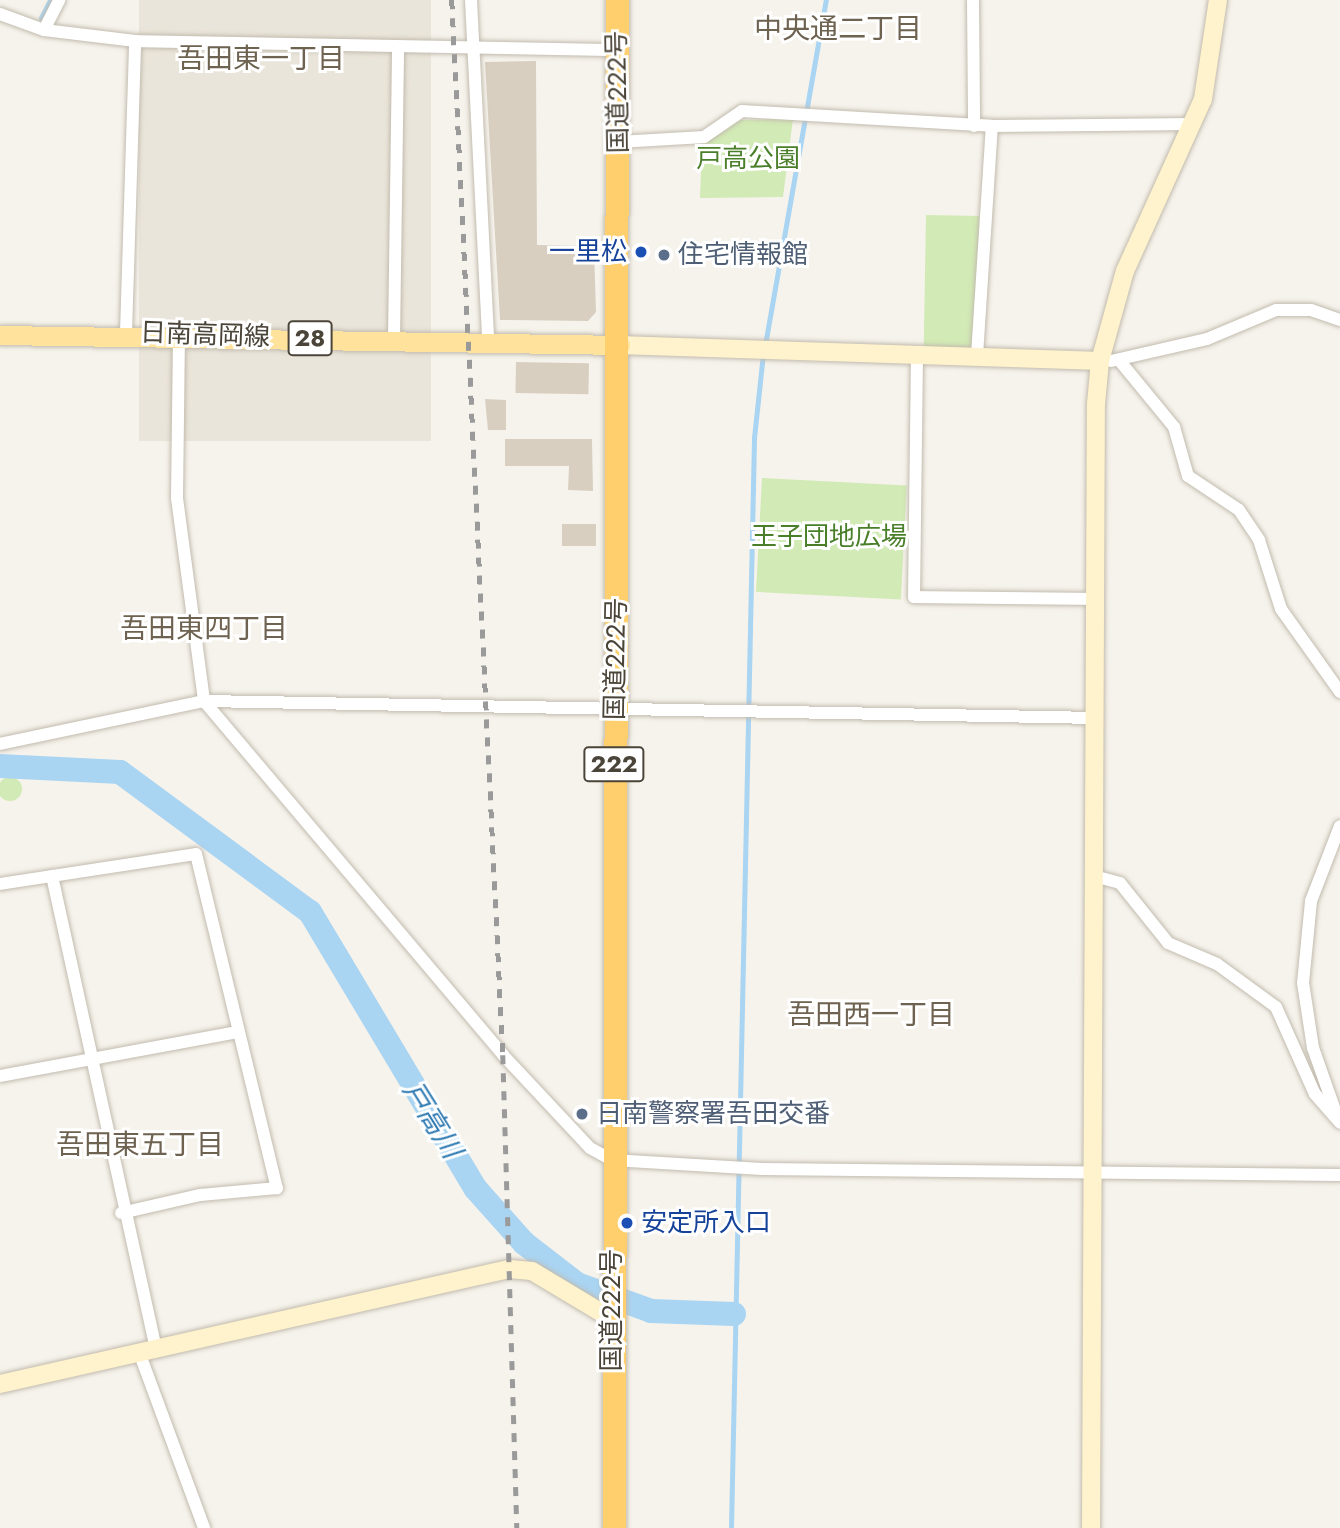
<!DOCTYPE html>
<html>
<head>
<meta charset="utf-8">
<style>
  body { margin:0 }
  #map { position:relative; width:1340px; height:1528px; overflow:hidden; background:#f6f3ec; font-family:Jost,"Noto Sans JP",sans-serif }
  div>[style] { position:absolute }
  .residential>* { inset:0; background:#eae5da; transform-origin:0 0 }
  .green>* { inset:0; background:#d2eab5; transform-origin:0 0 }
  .round { border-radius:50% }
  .stream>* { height:4.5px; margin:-2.25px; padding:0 2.25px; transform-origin:2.25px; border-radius:2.25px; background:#a9d4f2 }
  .river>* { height:24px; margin:-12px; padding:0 12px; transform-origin:12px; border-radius:12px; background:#a9d4f2 }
  .building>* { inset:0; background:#d8cfc1; transform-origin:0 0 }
  .roads { filter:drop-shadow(0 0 2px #c2bbae) drop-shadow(0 0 2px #c2bbae) }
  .street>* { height:12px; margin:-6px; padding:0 6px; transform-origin:6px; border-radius:6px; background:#fff }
  .secondary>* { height:18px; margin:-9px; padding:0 9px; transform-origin:9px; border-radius:9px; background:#fff3cd }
  .primary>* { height:19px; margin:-9.5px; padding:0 9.5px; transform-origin:9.5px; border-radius:9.5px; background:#ffe39c }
  .highway>* { height:23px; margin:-11.5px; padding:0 11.5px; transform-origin:11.5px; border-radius:11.5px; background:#ffcf6e }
  .rail>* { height:4.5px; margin-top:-2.25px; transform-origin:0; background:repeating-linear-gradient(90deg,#9a9a9a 0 9px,transparent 0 18px) }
  .dots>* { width:19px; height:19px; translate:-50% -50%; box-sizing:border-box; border:4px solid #fff; border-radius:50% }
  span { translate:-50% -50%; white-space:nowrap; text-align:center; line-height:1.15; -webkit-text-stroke:6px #fff; paint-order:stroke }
  .shield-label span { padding:2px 5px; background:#fff; border:2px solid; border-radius:5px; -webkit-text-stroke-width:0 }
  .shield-label { font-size:24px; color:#4b4439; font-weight:700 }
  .street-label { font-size:26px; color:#4b4439 }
  .park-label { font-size:26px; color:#4a7f2a }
  .transit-label { font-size:26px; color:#164399 }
  .right { translate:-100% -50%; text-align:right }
  .left { translate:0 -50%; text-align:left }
  .service-label { font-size:26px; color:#4e5e75 }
  .neighbourhood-label { font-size:28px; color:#6e6250 }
  .water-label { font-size:28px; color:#2e7ab2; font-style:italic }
</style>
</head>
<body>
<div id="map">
  <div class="residential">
    <div style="left:139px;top:0;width:292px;height:441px"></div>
  </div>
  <div class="green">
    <div style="clip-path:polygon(793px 119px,783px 197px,700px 198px,702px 145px,732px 120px)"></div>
    <div style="left:926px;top:215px;width:55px;height:132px;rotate:1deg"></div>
    <div style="left:762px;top:478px;width:145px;height:114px;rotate:3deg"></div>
    <div class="round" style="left:-2px;top:777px;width:24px;height:24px"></div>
  </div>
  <div class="stream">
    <div style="left:41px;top:18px;width:20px;rotate:-63deg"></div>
    <div style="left:765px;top:345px;width:350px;rotate:-80deg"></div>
    <div style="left:731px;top:1528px;width:1090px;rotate:-88.79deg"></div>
    <div style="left:754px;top:438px;width:84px;rotate:-83.9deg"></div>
  </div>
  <div class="river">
    <div style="left:0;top:766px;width:120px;rotate:2.9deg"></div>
    <div style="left:120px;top:772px;width:236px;rotate:36.4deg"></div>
    <div style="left:310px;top:912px;width:322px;rotate:59.1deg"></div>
    <div style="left:475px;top:1188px;width:74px;rotate:48.3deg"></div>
    <div style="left:524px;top:1243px;width:67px;rotate:37.7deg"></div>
    <div style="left:577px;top:1284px;width:79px;rotate:20deg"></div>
    <div style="left:651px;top:1311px;width:83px;rotate:2.1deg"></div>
  </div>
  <div class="building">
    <div style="clip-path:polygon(536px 61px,537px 245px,594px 246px,596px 312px,588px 321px,500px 320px,485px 62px)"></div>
    <div style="left:516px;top:362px;width:73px;height:31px;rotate:1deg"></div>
    <div style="clip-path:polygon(485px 399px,506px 400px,506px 430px,488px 430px)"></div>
    <div style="clip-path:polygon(505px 439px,592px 439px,593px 491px,568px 490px,569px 466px,505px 466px)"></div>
    <div style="left:562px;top:524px;width:34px;height:22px"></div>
  </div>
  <div class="roads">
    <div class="street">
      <div style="left:471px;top:0;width:339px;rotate:87.1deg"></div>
      <div style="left:973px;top:0;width:126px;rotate:89.5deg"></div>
      <div style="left:0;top:14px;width:47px;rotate:20deg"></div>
      <div style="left:44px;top:30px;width:92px;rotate:6.9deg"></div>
      <div style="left:135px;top:41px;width:481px;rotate:1.1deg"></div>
      <div style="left:44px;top:30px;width:34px;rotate:-63deg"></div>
      <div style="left:618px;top:142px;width:86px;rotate:-3.3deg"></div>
      <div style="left:704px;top:137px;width:46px;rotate:-34.4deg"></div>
      <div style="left:742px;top:111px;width:250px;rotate:3.4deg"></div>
      <div style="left:992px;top:126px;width:200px;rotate:-0.6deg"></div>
      <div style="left:126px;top:333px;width:292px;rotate:-88.2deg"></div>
      <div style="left:179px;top:335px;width:163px;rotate:90.7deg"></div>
      <div style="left:177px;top:498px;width:205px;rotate:82.4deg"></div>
      <div style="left:204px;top:701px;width:463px;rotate:49.8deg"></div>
      <div style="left:503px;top:1055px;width:127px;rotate:46.9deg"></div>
      <div style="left:590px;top:1148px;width:25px;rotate:29deg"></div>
      <div style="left:612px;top:1160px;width:150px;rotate:3.4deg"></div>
      <div style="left:762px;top:1169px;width:578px;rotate:0.59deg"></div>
      <div style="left:394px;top:340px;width:293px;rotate:-89.2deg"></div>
      <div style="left:917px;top:354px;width:243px;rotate:90.7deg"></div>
      <div style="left:914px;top:597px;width:181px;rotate:0.6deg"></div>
      <div style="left:977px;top:356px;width:230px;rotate:-86.3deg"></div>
      <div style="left:1119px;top:360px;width:87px;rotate:50.6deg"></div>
      <div style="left:1174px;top:427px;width:51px;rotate:74.1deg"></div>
      <div style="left:1188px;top:476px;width:61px;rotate:33.7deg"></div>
      <div style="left:1239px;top:510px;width:36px;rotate:56deg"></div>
      <div style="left:1259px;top:540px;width:72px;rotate:72.3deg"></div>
      <div style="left:1281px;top:609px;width:102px;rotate:54.6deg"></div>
      <div style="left:1111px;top:361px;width:98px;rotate:-12.9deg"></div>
      <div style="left:1207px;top:339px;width:75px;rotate:-22.8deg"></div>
      <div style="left:1276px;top:310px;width:35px"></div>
      <div style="left:1311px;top:310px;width:31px;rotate:19deg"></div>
      <div style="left:0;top:744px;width:208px;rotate:-11.9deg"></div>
      <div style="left:204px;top:701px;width:891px;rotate:1.09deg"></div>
      <div style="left:52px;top:876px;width:483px;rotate:77.6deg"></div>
      <div style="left:1094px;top:876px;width:27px;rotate:15deg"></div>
      <div style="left:1120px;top:883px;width:77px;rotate:51.3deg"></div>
      <div style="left:1168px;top:943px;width:53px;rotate:23.2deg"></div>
      <div style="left:1217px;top:964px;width:73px;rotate:36.1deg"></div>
      <div style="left:1276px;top:1007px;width:95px;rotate:65.9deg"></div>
      <div style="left:1315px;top:1094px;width:38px;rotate:49deg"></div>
      <div style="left:0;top:884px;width:198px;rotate:-8.7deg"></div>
      <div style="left:196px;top:854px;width:344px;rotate:76.4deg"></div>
      <div style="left:277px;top:1188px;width:77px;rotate:174.8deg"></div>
      <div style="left:200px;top:1195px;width:81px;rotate:167.2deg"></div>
      <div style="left:0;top:1076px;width:241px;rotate:-10.5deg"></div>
      <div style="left:1337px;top:1116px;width:72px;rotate:-109.4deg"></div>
      <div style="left:1313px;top:1048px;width:66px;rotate:-98.7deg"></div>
      <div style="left:1303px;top:983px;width:82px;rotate:-84.4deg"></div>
      <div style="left:1311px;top:901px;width:80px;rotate:-68.9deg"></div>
      <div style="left:139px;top:1352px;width:188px;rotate:69.7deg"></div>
    </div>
    <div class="secondary">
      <div style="left:620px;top:345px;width:480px;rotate:1.9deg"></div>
      <div style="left:0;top:1384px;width:522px;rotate:-12.73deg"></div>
      <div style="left:509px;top:1269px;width:23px;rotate:5deg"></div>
      <div style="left:532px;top:1271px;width:93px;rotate:31deg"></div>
      <div style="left:1091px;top:1528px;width:1124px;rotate:-89.75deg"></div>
      <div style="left:1096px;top:404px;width:43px;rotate:-84.7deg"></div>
      <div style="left:1100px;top:361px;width:93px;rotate:-74.5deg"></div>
      <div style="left:1125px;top:271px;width:189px;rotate:-65.6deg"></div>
      <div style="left:1203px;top:99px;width:100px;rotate:-81.4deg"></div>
    </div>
    <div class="primary">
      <div style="left:0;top:335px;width:620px;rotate:0.92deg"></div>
    </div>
    <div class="highway">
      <div style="left:614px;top:1528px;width:1528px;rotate:-89.89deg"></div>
    </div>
  </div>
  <div class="rail">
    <div style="left:452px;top:0;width:1056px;rotate:87.23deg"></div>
    <div style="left:503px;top:1055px;width:473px;rotate:88.3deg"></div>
  </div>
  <div class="dots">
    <div style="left:641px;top:252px;background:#1a4fb4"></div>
    <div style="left:664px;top:255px;background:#5c6f8a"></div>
    <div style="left:582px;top:1114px;background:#5c6f8a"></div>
    <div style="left:627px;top:1223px;background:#1a4fb4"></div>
  </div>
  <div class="shield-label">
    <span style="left:310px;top:338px">28</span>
    <span style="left:614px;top:764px">222</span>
  </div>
  <div class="street-label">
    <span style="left:618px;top:92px;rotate:-91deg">国道222号</span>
    <span style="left:205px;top:335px;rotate:2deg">日南高岡線</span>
    <span style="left:616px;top:659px;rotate:-89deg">国道222号</span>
    <span style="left:612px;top:1310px;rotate:-90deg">国道222号</span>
  </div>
  <div class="park-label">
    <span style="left:748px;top:159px">戸高公園</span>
    <span style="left:829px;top:537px">王子団地広場</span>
  </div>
  <div class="transit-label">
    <span class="right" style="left:627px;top:252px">一里松</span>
    <span class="left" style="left:641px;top:1223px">安定所入口</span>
  </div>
  <div class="service-label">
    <span class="left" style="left:678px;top:255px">住宅情報館</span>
    <span class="left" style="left:596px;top:1114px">日南警察署吾田交番</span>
  </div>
  <div class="neighbourhood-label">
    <span style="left:838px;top:29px">中央通二丁目</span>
    <span style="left:261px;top:59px">吾田東一丁目</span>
    <span style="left:204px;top:629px">吾田東四丁目</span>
    <span style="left:871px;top:1015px">吾田西一丁目</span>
    <span style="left:140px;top:1145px">吾田東五丁目</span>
  </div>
  <div class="water-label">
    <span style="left:432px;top:1120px;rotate:58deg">戸高川</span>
  </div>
</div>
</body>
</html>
